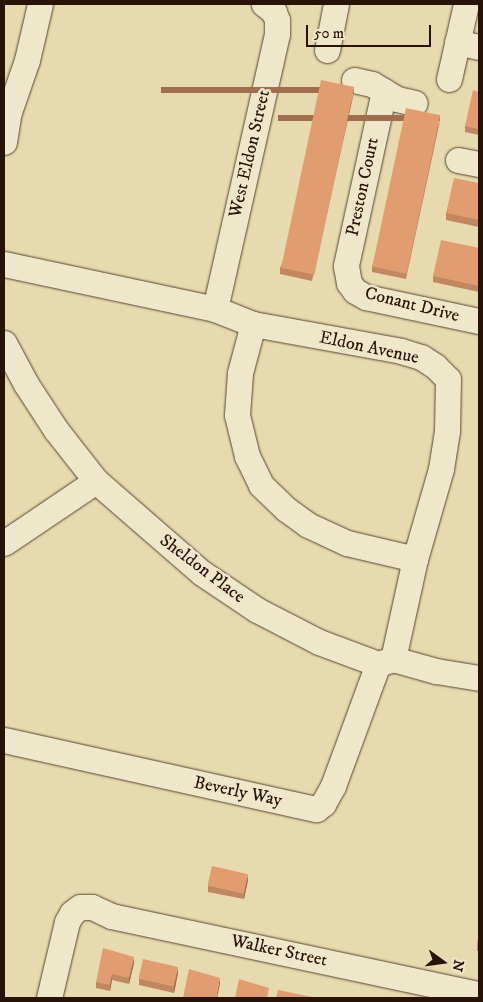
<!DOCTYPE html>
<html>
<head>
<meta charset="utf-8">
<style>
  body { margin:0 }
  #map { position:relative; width:483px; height:1002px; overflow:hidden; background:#e6daae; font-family:"IM FELL DW Pica",serif }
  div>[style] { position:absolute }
  .roads { filter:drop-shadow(0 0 1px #584532) drop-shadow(0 0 1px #584532) }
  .minor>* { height:25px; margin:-12.5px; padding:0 12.5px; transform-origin:12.5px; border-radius:12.5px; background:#efe7ca }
  .wall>* { inset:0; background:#c28760 }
  .shaded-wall>* { inset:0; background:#9e6e4e; transform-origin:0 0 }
  .building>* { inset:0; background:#e19d70; transform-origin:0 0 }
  span { translate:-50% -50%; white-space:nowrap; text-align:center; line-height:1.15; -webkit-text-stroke:5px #efe7ca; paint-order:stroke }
  .street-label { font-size:18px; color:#291309 }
  .frame { position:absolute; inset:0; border:5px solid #291309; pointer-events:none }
  .north { position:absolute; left:418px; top:937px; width:50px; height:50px; -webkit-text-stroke:4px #efe7ca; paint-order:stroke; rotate:104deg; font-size:14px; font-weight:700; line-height:20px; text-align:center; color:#291309 }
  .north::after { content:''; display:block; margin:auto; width:18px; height:22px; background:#291309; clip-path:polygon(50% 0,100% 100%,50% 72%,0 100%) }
  .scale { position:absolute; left:306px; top:25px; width:125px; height:22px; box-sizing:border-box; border:2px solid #291309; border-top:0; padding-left:6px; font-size:15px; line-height:18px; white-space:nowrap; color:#291309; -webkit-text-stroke:4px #efe7ca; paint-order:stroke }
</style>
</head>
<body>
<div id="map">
  <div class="roads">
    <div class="minor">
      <div style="left:457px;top:42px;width:23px;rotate:13deg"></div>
      <div style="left:327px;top:50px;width:47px;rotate:-78.9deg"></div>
      <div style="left:449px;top:79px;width:77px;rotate:-77.2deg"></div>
      <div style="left:354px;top:80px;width:18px;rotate:13deg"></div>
      <div style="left:372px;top:84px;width:29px;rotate:31deg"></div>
      <div style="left:397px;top:99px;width:18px;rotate:13deg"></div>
      <div style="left:384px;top:91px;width:179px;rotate:102.3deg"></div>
      <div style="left:346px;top:266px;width:17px;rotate:80deg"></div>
      <div style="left:349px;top:283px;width:10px;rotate:53deg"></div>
      <div style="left:355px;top:291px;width:13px;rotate:29deg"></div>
      <div style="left:366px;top:297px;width:116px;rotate:12deg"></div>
      <div style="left:4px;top:142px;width:30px;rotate:-81deg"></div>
      <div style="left:9px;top:112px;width:55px;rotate:-70.9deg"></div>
      <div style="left:27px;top:60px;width:57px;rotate:-76.9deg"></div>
      <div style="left:458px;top:160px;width:21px;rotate:11deg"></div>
      <div style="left:4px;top:264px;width:216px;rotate:12deg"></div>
      <div style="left:215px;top:309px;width:41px;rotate:21.5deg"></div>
      <div style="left:253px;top:324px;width:150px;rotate:10.3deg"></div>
      <div style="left:401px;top:351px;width:21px;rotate:17deg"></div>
      <div style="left:421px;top:357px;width:17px;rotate:33deg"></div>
      <div style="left:435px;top:366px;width:18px;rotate:45deg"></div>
      <div style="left:448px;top:379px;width:52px;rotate:91.1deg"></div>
      <div style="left:447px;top:431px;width:38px;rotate:99deg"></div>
      <div style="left:441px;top:469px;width:94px;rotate:106.1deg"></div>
      <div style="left:415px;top:559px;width:102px;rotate:102.4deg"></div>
      <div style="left:215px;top:309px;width:282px;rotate:-77.3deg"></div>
      <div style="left:277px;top:34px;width:14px;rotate:-90deg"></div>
      <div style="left:277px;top:20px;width:9px;rotate:-111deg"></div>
      <div style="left:274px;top:12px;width:13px;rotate:-141deg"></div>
      <div style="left:253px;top:324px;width:51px;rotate:104.9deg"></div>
      <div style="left:240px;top:373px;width:42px;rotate:94.1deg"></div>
      <div style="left:237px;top:415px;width:42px;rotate:76.3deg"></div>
      <div style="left:247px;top:456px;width:32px;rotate:64deg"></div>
      <div style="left:261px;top:485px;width:35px;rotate:44deg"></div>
      <div style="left:286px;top:509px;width:27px;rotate:36deg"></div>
      <div style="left:308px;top:525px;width:43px;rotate:24.8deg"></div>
      <div style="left:347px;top:543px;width:70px;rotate:13.2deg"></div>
      <div style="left:4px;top:343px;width:47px;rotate:61.8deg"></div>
      <div style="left:26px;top:384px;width:55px;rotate:56.9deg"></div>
      <div style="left:56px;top:430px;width:65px;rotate:51.9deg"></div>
      <div style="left:96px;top:481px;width:140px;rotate:41deg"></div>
      <div style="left:202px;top:573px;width:66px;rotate:33.9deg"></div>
      <div style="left:257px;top:610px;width:70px;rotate:27.3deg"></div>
      <div style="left:319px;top:642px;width:63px;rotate:20.4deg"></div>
      <div style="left:378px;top:664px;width:16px;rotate:-18deg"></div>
      <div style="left:393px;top:659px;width:45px;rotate:15.6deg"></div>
      <div style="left:436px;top:671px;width:44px;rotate:9.2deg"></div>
      <div style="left:4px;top:543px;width:111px;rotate:-34deg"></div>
      <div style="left:4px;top:740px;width:320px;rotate:12.5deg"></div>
      <div style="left:316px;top:809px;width:9px;rotate:-36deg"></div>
      <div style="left:323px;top:804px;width:21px;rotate:-61deg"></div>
      <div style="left:333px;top:786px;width:130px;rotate:-69.8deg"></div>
      <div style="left:49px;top:998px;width:78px;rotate:-76.7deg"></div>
      <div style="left:67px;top:922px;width:10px;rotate:-61deg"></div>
      <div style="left:72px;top:913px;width:10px;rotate:-37deg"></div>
      <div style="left:80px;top:907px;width:12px"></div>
      <div style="left:92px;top:907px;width:21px;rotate:25deg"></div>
      <div style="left:111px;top:916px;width:376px;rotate:12deg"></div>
    </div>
  </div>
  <div class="wall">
    <div style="clip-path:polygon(479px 92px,479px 135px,465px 132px,465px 126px)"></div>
    <div style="clip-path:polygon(354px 93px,312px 281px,280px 274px,280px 268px)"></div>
    <div style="clip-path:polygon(440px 121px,406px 279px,372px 272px,372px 266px)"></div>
    <div style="clip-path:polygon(479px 183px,479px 227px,446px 220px,446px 213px)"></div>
    <div style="clip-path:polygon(479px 248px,479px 292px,433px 282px,433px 276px)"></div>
    <div style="clip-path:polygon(248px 880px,244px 899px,208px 892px,208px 886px)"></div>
    <div style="clip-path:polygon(479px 934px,479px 951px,477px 951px,477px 944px)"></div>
    <div style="clip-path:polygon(134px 963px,129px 984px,112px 980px,110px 991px,96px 988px,96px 982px)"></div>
    <div style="clip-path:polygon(178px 973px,174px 993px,139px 985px,139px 979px)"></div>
  </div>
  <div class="shaded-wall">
    <div style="left:354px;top:87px;width:6px;height:193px;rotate:90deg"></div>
    <div style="left:440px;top:115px;width:6px;height:162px;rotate:90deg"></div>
    <div style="clip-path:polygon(248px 874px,248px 880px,244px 899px,244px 893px)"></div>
    <div style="clip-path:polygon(134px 957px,134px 963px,129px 984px,129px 978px)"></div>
    <div style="clip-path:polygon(178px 967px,178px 973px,174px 993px,174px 986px)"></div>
    <div style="clip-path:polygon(112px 974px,112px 980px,110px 991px,110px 985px)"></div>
    <div style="clip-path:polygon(220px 978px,220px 984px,217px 998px,216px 998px)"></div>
  </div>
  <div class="building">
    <div style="left:321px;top:80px;width:34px;height:192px;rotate:12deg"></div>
    <div style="clip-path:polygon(473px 90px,479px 92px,479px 129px,465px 126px)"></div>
    <div style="left:406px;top:108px;width:35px;height:162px;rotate:12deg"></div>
    <div style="clip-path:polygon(454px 178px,479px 183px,479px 220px,446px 213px)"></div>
    <div style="clip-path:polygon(441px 240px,479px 248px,479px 286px,433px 276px)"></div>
    <div style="left:212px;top:866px;width:37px;height:20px;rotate:13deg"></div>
    <div style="clip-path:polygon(479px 934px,479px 945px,477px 944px)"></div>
    <div style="clip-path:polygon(103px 948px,134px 957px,129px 978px,112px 974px,110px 985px,96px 982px)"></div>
    <div style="left:143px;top:959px;width:36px;height:20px;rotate:13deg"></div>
    <div style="clip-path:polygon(189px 969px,220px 978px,216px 998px,183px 998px)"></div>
    <div style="clip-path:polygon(239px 979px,269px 988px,267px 998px,235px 998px)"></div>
    <div style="clip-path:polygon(278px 990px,312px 997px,312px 998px,276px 998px)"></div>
  </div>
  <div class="street-label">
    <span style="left:250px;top:154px;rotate:-77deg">West Eldon Street</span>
    <span style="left:363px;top:187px;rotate:-78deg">Preston Court</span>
    <span style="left:412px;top:305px;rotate:14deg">Conant Drive</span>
    <span style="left:369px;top:348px;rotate:12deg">Eldon Avenue</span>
    <span style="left:202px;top:569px;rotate:37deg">Sheldon Place</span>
    <span style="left:238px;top:792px;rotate:12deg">Beverly Way</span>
    <span style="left:279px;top:951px;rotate:12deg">Walker Street</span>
  </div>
  <div class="frame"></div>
  <div class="north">N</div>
  <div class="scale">50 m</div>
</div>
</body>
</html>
